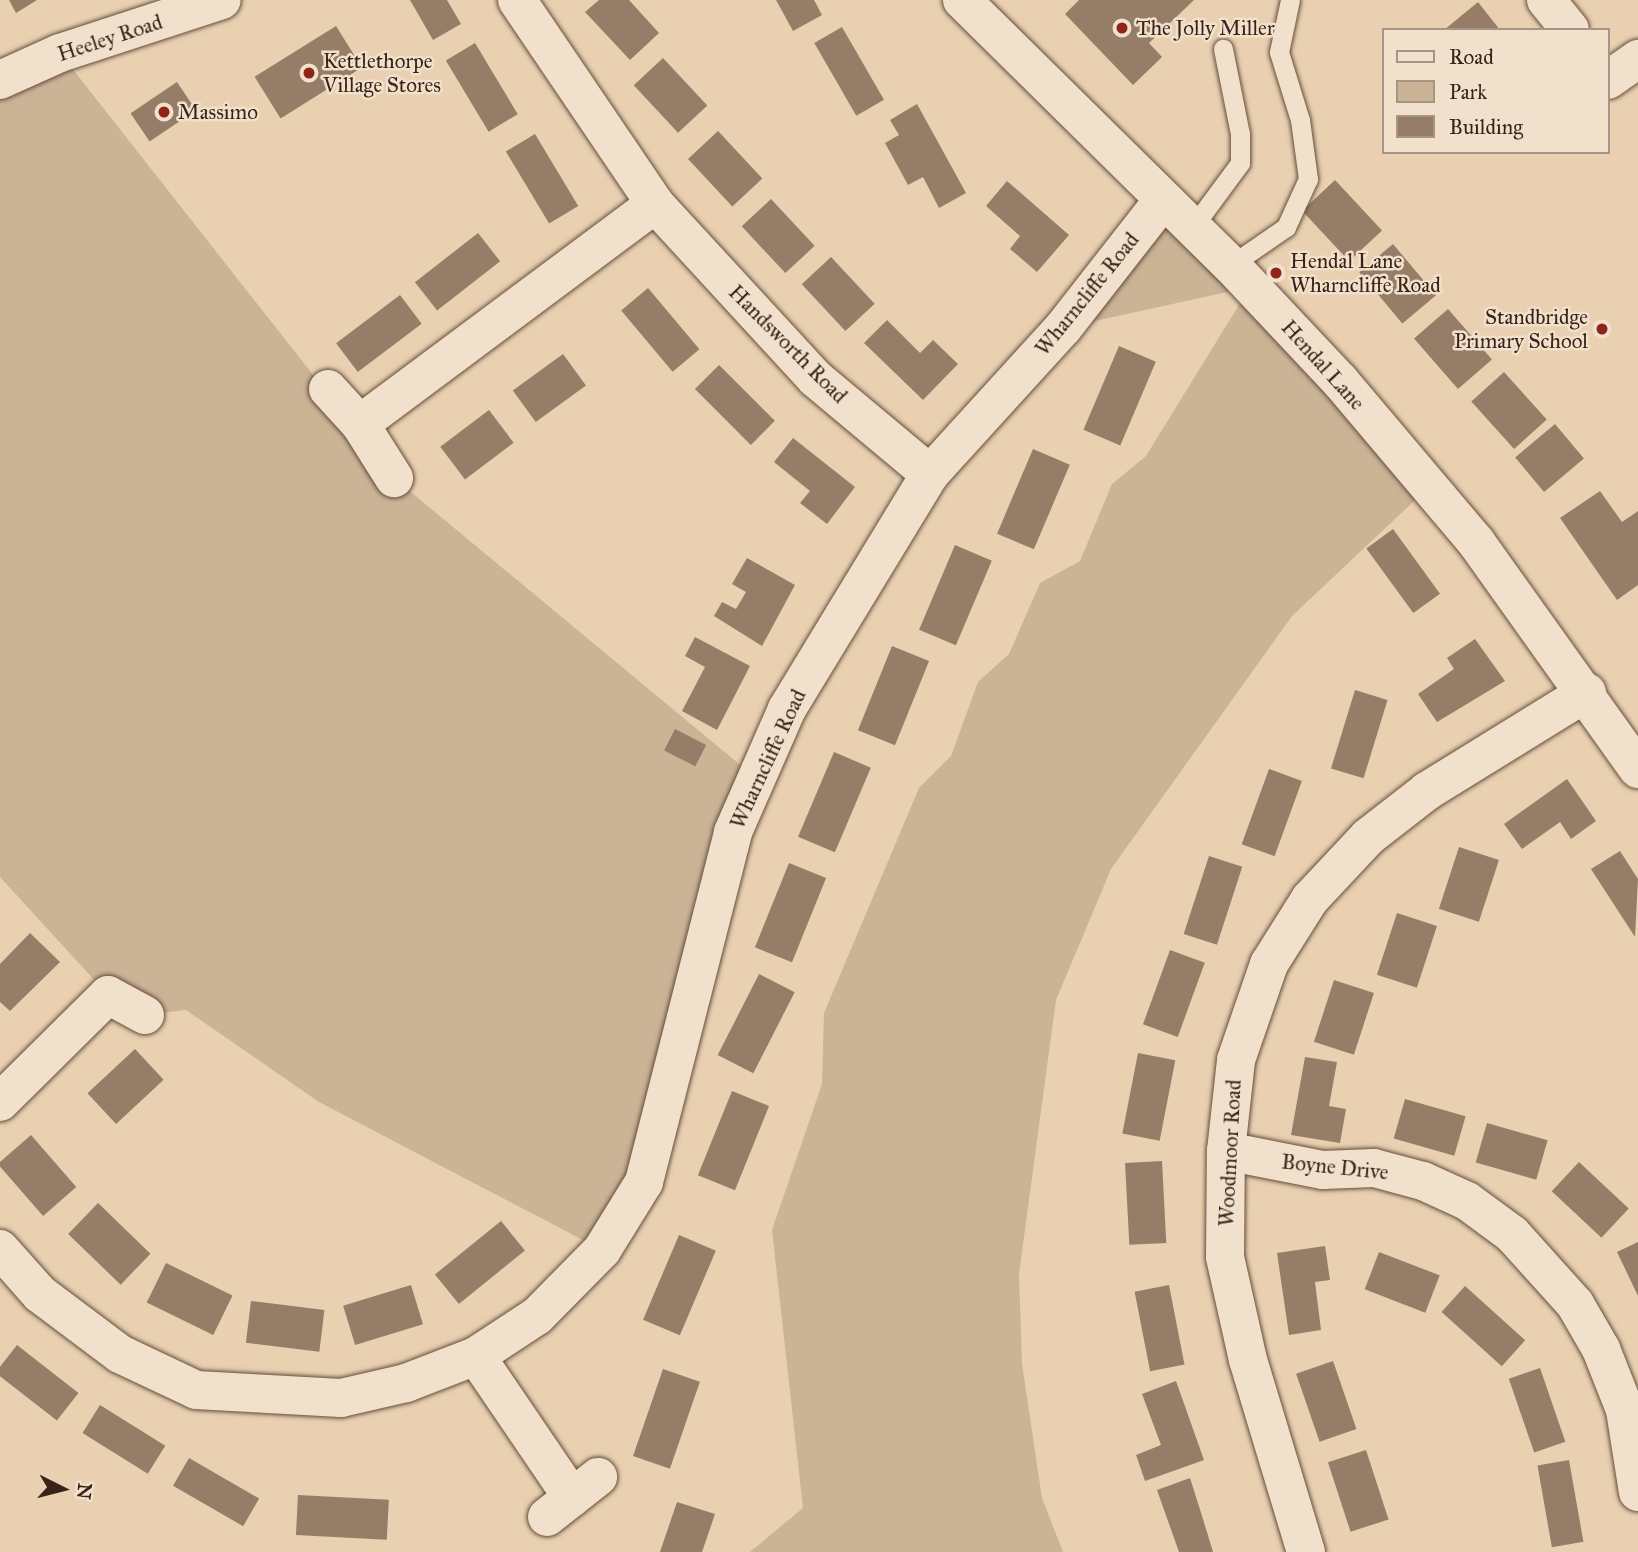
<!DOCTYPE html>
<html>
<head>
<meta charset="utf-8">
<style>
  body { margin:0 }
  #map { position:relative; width:1638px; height:1552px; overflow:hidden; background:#e9d0b0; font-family:"IM FELL Great Primer",serif }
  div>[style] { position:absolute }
  .green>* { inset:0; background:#cbb396 }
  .building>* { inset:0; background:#957d67; transform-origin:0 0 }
  .roads { filter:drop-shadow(0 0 2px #654e3d) drop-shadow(0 0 2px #654e3d) }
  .service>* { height:19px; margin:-9.5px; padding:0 9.5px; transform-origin:9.5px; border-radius:9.5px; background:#f1e0cc }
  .minor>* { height:38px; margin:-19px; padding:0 19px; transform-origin:19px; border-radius:19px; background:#f1e0cc }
  .tertiary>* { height:38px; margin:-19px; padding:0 19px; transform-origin:19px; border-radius:19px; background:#f1e0cc }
  .dots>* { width:19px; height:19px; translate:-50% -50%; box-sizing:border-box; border:4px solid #f1e0cc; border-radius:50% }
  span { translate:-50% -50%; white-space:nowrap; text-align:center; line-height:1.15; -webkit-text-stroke:5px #f1e0cc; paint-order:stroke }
  .poi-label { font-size:21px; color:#392317 }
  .left { translate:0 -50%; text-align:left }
  .right { translate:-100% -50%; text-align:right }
  .street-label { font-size:21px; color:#392317 }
  .legend { position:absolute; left:1382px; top:28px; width:228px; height:126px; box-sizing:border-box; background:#f1e0cc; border:2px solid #a79484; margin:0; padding:9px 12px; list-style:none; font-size:21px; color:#392317 }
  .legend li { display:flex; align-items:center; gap:14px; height:35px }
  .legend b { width:35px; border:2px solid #a79484 }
  .north { position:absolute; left:28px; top:1454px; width:70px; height:70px; -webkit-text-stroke:5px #f1e0cc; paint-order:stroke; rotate:96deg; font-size:19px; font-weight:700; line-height:28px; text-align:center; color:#392317 }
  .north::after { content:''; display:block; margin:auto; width:24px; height:32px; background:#392317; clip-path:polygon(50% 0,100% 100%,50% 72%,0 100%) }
</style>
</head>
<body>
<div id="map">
  <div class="green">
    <div style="clip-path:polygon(60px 53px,394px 478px,756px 778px,697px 974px,602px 1250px,319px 1102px,186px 1010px,145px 1015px,108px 995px,0 877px,0 80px)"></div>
    <div style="clip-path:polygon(1163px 200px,1231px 265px,1340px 381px,1430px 486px,1292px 616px,1111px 869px,1056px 1000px,1019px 1274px,1022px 1364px,1042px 1498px,1063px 1552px,750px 1552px,803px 1508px,772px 1230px,822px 1084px,824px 1013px,919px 788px,951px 756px,978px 682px,1009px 654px,1040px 583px,1080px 561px,1112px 484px,1146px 456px,1250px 287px,1063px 328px)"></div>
  </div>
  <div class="building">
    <div style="clip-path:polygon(9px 0,37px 0,16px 13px)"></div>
    <div style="clip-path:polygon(410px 0,447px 0,461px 24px,433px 40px)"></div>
    <div style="clip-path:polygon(599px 0,629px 0,659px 33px,630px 60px,585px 12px)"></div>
    <div style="clip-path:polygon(776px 0,814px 0,822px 15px,793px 31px)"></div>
    <div style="clip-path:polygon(1079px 0,1194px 0,1149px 43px,1162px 57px,1133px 85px,1065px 14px)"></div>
    <div style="clip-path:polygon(1478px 2px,1500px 30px,1444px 30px)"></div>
    <div style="left:336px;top:26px;width:49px;height:96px;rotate:58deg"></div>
    <div style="left:842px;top:27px;width:84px;height:32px;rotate:60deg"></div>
    <div style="left:475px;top:43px;width:83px;height:34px;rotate:59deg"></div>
    <div style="left:663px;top:58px;width:65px;height:40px;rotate:47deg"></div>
    <div style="left:177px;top:82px;width:34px;height:56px;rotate:56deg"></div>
    <div style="clip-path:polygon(917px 104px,966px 193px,939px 208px,923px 177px,908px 185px,885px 143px,899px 135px,890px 120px)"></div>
    <div style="left:718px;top:131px;width:65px;height:41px;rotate:47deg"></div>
    <div style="left:535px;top:134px;width:84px;height:34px;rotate:59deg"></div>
    <div style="left:1335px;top:180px;width:69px;height:45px;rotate:47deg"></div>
    <div style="clip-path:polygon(1007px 181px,1069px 235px,1037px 272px,1010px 249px,1020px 236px,986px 206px)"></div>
    <div style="left:771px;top:199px;width:64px;height:40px;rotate:47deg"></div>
    <div style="left:478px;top:233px;width:36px;height:80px;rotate:52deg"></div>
    <div style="left:1393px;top:244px;width:67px;height:44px;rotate:50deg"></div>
    <div style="left:831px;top:257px;width:64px;height:40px;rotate:47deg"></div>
    <div style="left:648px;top:288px;width:80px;height:35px;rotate:50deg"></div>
    <div style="left:400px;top:295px;width:36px;height:80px;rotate:53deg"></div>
    <div style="left:1448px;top:309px;width:67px;height:45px;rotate:49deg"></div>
    <div style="clip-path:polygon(887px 320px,920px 353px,933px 340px,958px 364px,923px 400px,864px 343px)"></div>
    <div style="left:1119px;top:346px;width:40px;height:91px;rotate:23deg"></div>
    <div style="left:563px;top:354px;width:39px;height:62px;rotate:54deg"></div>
    <div style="left:719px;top:365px;width:79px;height:34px;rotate:45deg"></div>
    <div style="left:1504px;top:372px;width:64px;height:44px;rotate:48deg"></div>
    <div style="left:489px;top:410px;width:41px;height:61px;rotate:53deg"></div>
    <div style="left:1555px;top:424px;width:45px;height:52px;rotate:50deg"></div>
    <div style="clip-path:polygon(793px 438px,855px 487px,827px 524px,800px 503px,810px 491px,774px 462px)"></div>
    <div style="left:1033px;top:449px;width:40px;height:92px;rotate:23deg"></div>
    <div style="clip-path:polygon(1600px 491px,1622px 522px,1638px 511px,1638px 585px,1617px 600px,1560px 518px)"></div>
    <div style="left:1393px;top:529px;width:80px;height:33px;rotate:54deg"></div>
    <div style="left:955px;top:545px;width:40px;height:92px;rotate:23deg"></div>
    <div style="clip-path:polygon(747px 558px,795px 585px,762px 646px,714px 616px,722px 602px,736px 609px,746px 592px,732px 584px)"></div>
    <div style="clip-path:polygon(695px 637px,750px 666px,717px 730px,682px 711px,705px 667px,685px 656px)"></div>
    <div style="clip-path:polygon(1475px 639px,1505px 681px,1437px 722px,1418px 694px,1454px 669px,1447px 658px)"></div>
    <div style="left:892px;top:646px;width:40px;height:91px;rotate:22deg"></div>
    <div style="left:1355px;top:690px;width:34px;height:82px;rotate:17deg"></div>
    <div style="left:675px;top:729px;width:35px;height:24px;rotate:27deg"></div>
    <div style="left:834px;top:752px;width:40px;height:92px;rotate:23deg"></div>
    <div style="left:1269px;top:769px;width:35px;height:80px;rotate:20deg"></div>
    <div style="clip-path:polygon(1567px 779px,1596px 821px,1571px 839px,1560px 822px,1522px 849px,1504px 824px)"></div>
    <div style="left:1459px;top:847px;width:42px;height:65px;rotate:18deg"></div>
    <div style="clip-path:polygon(1620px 851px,1638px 879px,1635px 937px,1591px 869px)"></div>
    <div style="left:1209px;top:856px;width:35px;height:82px;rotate:18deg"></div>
    <div style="left:789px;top:863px;width:40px;height:91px;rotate:22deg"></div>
    <div style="left:1397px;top:913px;width:42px;height:65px;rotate:18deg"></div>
    <div style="clip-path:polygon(30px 933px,60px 962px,10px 1011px,0 1002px,0 964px)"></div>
    <div style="left:1170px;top:950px;width:37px;height:79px;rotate:20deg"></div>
    <div style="left:759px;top:974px;width:40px;height:91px;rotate:27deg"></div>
    <div style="left:1334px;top:980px;width:42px;height:65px;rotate:18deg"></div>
    <div style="left:135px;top:1049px;width:42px;height:65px;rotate:47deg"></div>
    <div style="left:1138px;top:1053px;width:38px;height:82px;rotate:11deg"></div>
    <div style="clip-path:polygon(1305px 1057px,1337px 1062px,1329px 1106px,1346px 1109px,1340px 1143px,1291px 1135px)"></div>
    <div style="left:732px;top:1091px;width:40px;height:91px;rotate:22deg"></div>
    <div style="left:1405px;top:1099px;width:63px;height:41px;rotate:16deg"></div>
    <div style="left:1487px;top:1123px;width:63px;height:41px;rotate:16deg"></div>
    <div style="left:31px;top:1135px;width:69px;height:44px;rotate:49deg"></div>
    <div style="left:1162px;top:1161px;width:82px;height:37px;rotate:87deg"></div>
    <div style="left:1579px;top:1162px;width:68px;height:40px;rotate:43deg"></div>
    <div style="left:98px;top:1203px;width:73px;height:43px;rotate:44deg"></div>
    <div style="left:501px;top:1221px;width:38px;height:85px;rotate:51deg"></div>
    <div style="left:679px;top:1235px;width:40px;height:92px;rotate:23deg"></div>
    <div style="clip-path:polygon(1638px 1242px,1638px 1296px,1617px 1252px)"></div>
    <div style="clip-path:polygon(1325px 1246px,1330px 1280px,1315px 1282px,1321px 1330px,1289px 1335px,1277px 1253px)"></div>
    <div style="left:1379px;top:1252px;width:65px;height:40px;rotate:21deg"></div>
    <div style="left:166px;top:1263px;width:74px;height:44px;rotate:26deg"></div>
    <div style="left:411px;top:1285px;width:41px;height:71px;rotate:73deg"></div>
    <div style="left:1169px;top:1285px;width:81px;height:35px;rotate:79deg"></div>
    <div style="left:1465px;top:1286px;width:81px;height:35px;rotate:42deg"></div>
    <div style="left:251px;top:1301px;width:74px;height:42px;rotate:7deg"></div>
    <div style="left:17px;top:1345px;width:78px;height:35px;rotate:38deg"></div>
    <div style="left:1333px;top:1361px;width:72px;height:39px;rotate:71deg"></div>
    <div style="left:1540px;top:1368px;width:78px;height:33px;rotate:71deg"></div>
    <div style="left:663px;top:1369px;width:39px;height:92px;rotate:19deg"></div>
    <div style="clip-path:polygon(1176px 1381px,1204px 1460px,1145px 1481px,1136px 1455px,1161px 1445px,1142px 1394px)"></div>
    <div style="left:100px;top:1405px;width:77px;height:33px;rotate:32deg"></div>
    <div style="left:1366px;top:1450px;width:73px;height:40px;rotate:72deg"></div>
    <div style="left:189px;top:1458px;width:81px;height:32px;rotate:30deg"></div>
    <div style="left:1569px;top:1460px;width:83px;height:32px;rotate:80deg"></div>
    <div style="clip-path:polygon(1190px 1478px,1203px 1519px,1213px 1552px,1179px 1552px,1157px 1490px)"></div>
    <div style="left:298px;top:1495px;width:91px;height:40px;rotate:3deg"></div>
    <div style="clip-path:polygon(677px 1502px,715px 1514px,702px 1552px,660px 1552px)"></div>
  </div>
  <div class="roads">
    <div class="service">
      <div style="left:1192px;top:228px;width:81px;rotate:-53.6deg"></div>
      <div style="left:1240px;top:163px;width:29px;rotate:-90deg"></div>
      <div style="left:1240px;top:134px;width:87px;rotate:-101.3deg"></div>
      <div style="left:1231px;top:265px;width:67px;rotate:-34.6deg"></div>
      <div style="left:1286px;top:227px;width:53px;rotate:-65.4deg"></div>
      <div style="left:1308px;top:179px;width:60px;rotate:-97.7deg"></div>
      <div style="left:1300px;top:120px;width:71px;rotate:-107.2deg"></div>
      <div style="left:1279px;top:52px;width:53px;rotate:-78.1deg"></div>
    </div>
    <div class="minor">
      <div style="left:517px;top:0;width:246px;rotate:55.9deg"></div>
      <div style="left:655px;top:204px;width:236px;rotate:47.4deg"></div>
      <div style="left:815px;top:378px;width:150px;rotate:39.9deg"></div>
      <div style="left:1546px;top:0;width:38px;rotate:51deg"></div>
      <div style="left:0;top:80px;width:66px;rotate:-24.2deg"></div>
      <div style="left:60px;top:53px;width:170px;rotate:-18.1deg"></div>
      <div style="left:1608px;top:80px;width:37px;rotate:-35deg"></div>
      <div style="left:328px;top:389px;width:47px;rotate:47.6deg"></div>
      <div style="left:360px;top:424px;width:64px;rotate:57.8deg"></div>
      <div style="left:360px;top:424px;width:368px;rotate:-36.7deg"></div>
      <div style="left:0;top:1102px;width:152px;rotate:-44.7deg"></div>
      <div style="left:108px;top:995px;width:42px;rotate:28.4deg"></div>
      <div style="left:1226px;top:1151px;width:99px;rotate:11.1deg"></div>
      <div style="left:1323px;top:1170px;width:51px;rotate:-2.2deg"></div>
      <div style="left:1374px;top:1168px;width:51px;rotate:14.9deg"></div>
      <div style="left:1423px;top:1181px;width:48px;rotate:24.4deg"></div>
      <div style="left:1467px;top:1201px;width:56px;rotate:36.3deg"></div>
      <div style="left:1512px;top:1234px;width:94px;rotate:48deg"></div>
      <div style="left:1575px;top:1304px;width:52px;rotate:60deg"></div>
      <div style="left:1601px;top:1349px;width:66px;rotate:68.5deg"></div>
      <div style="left:1625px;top:1410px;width:83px;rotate:81deg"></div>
      <div style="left:0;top:1249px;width:60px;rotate:48.4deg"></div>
      <div style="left:40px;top:1294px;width:100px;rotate:36.9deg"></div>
      <div style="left:120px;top:1354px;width:84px;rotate:25.3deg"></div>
      <div style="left:196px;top:1390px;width:145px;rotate:3.2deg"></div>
      <div style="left:341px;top:1398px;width:67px;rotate:-13deg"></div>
      <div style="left:406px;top:1383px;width:75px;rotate:-21.1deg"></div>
      <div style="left:476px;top:1356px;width:73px;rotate:-33.3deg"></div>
      <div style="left:537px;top:1316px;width:93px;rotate:-45.4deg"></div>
      <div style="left:602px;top:1250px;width:80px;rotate:-58.3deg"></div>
      <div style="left:644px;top:1182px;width:361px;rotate:-75.7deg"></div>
      <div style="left:733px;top:832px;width:134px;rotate:-66.3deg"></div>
      <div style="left:787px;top:709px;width:275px;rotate:-58.7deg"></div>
      <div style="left:930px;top:474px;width:197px;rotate:-47.7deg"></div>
      <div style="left:1063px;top:328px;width:162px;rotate:-52deg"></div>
      <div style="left:476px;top:1356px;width:171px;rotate:55.8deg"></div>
      <div style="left:547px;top:1517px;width:65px;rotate:-38.1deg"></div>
      <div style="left:1306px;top:1552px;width:201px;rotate:-106.8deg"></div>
      <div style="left:1248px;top:1360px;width:106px;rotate:-102.6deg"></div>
      <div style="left:1225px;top:1257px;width:106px;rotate:-89.5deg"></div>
      <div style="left:1226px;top:1151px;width:92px;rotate:-83.7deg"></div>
      <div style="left:1236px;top:1060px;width:102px;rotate:-71deg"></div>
      <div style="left:1269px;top:964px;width:77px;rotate:-57.8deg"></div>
      <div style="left:1310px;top:899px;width:85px;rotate:-46.9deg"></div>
      <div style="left:1368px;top:837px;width:75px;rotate:-37.9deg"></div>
      <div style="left:1427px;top:791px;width:188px;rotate:-31.7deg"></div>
    </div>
    <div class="tertiary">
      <div style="left:962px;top:0;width:378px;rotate:44.6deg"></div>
      <div style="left:1231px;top:265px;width:159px;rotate:46.8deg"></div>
      <div style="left:1340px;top:381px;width:211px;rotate:49.8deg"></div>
      <div style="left:1476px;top:542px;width:279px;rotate:54.5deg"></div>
    </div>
  </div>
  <div class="dots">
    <div style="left:1122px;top:28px;background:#8f2418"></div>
    <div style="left:309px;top:73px;background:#8f2418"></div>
    <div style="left:164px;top:112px;background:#8f2418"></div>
    <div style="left:1276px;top:273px;background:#8f2418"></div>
    <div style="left:1602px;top:329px;background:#8f2418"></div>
  </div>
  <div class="poi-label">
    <span class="left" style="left:1136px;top:28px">The Jolly Miller</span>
    <span class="left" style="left:323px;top:73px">Kettlethorpe<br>Village Stores</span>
    <span class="left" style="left:178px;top:112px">Massimo</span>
    <span class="left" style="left:1290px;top:273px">Hendal Lane<br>Wharncliffe Road</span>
    <span class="right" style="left:1588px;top:329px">Standbridge<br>Primary School</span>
  </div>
  <div class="street-label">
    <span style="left:110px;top:38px;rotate:-18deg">Heeley Road</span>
    <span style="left:1087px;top:294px;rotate:-51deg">Wharncliffe Road</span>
    <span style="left:788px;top:344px;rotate:45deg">Handsworth Road</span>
    <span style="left:1323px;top:365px;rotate:48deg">Hendal Lane</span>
    <span style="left:768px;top:759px;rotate:-65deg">Wharncliffe Road</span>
    <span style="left:1230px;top:1153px;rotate:-87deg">Woodmoor Road</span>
    <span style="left:1335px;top:1167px;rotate:6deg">Boyne Drive</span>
  </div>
  <ul class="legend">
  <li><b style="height:9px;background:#f1e0cc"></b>Road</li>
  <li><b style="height:19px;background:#cbb396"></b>Park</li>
  <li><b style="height:19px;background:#957d67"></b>Building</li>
  </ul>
  <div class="north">N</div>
</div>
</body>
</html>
